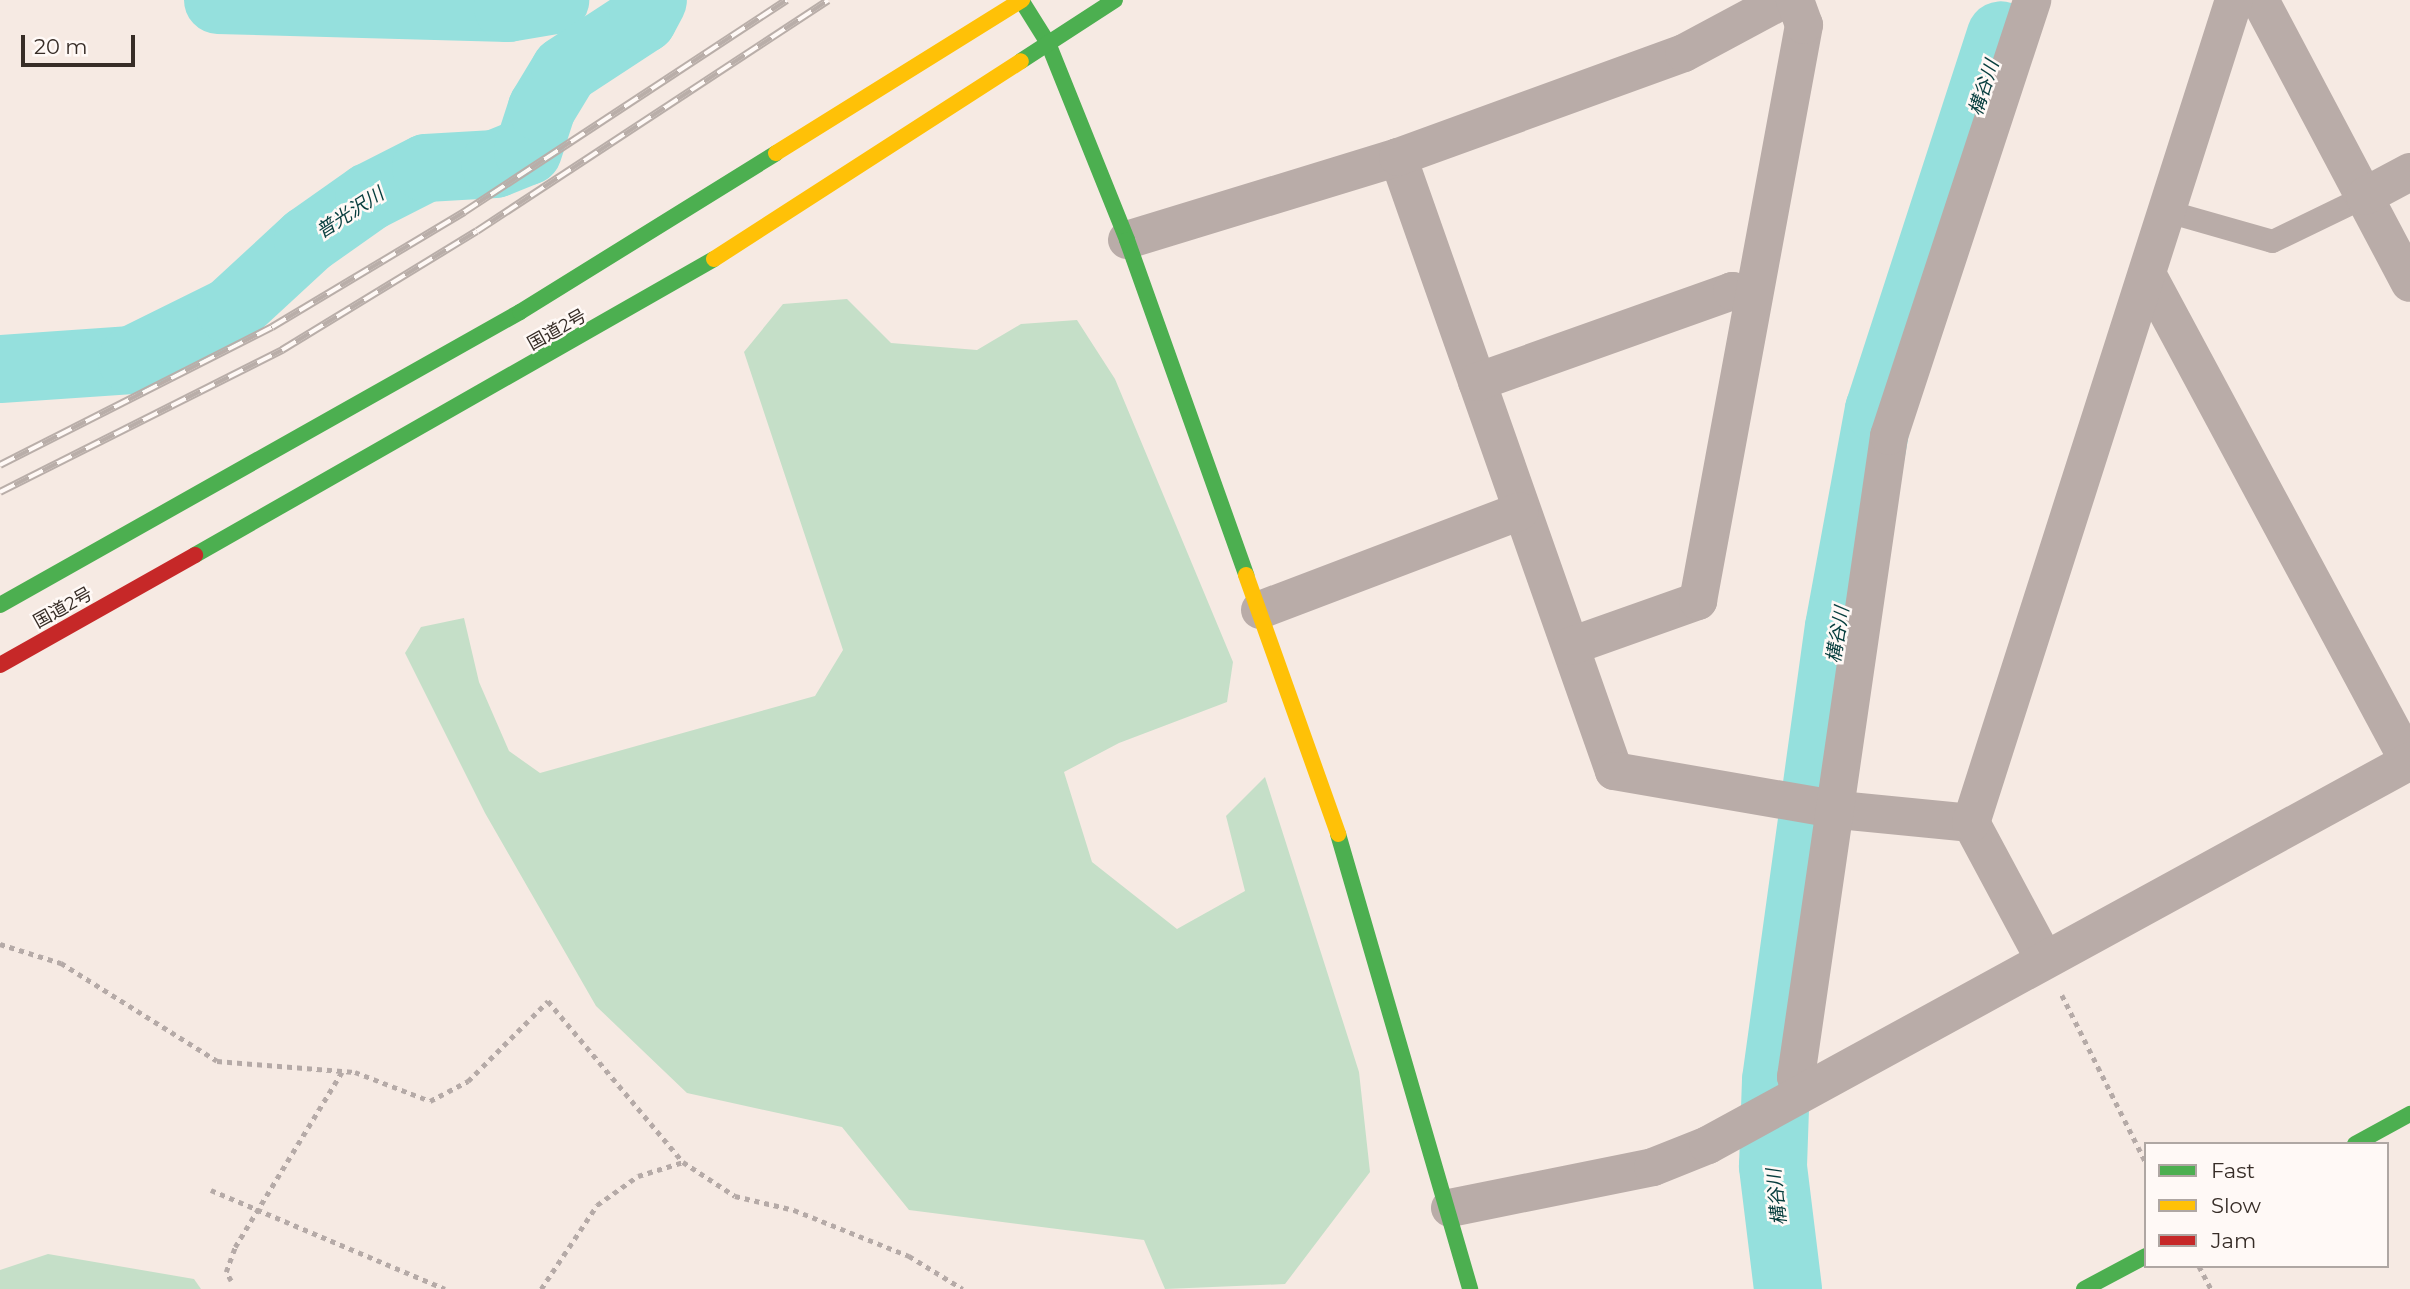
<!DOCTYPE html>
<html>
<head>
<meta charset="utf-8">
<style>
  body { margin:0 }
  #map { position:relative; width:2410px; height:1289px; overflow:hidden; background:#f6eae3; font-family:Montserrat,"Noto Sans JP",sans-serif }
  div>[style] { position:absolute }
  .green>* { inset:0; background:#c5dfc8 }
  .river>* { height:68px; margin:-34px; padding:0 34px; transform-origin:34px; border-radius:34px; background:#95e0dd }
  .path>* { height:4.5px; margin-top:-2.25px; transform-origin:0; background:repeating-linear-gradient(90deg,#b5aaa7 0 5px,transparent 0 10px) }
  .lane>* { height:23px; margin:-11.5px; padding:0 11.5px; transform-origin:11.5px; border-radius:11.5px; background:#b9aca8 }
  .street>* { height:38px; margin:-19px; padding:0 19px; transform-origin:19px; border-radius:19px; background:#b9aca8 }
  .fast>* { height:16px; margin:-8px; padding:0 8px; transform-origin:8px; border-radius:8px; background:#4caf50 }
  .slow>* { height:16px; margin:-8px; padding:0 8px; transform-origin:8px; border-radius:8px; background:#ffc107 }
  .jam>* { height:16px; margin:-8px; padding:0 8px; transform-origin:8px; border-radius:8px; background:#c62828 }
  .rail>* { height:8px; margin-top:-4px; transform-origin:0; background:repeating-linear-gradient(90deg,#fff9f6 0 16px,#b9aea9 0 32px); box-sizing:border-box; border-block:2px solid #b9aea9 }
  span { translate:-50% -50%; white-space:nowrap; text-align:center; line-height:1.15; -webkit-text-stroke:5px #fff9f6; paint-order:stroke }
  .street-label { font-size:18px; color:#372d27 }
  .water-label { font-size:19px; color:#063d3d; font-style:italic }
  .legend { position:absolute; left:2144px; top:1142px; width:245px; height:126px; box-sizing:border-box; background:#fff9f6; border:2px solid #afa7a3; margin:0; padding:9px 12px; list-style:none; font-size:21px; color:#372d27 }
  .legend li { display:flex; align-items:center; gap:14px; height:35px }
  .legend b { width:35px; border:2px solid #afa7a3 }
  .scale { position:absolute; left:21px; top:35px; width:114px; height:32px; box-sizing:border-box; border:4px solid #372d27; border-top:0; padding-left:9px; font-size:21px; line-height:24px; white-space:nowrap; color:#372d27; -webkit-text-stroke:5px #fff9f6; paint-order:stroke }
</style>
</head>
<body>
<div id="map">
  <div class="green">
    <div style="clip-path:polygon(847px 299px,891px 343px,977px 350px,1021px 324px,1077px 320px,1115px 379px,1233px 662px,1227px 702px,1119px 743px,1064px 772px,1092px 862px,1177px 929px,1245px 891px,1226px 816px,1265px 777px,1359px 1072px,1370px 1172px,1285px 1284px,1165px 1289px,1144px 1240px,909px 1210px,842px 1127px,687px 1093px,596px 1006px,485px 813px,405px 653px,421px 627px,464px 618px,479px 682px,509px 751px,540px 773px,815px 696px,843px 650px,744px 352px,783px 304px)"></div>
    <div style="clip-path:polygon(48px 1254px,194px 1279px,201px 1289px,0 1289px,0 1270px)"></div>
  </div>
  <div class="river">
    <div style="left:218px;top:0;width:290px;rotate:1.6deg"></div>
    <div style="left:508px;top:8px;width:48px;rotate:-9.7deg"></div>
    <div style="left:0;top:369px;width:132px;rotate:-3.9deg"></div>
    <div style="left:132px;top:360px;width:110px;rotate:-26.3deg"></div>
    <div style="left:231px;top:311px;width:105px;rotate:-42.7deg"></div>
    <div style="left:308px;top:240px;width:75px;rotate:-35.2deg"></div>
    <div style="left:369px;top:197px;width:64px;rotate:-27deg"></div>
    <div style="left:426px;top:168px;width:69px;rotate:-3.3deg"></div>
    <div style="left:495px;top:164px;width:35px;rotate:-22deg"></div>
    <div style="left:528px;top:151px;width:45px;rotate:-72deg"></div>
    <div style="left:542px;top:108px;width:44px;rotate:-58.8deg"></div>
    <div style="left:565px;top:70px;width:93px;rotate:-33.2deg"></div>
    <div style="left:643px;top:19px;width:21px;rotate:-62deg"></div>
    <div style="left:1788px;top:1289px;width:124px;rotate:-97deg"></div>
    <div style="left:1773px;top:1166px;width:86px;rotate:-88deg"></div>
    <div style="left:1776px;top:1080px;width:457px;rotate:-82.1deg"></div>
    <div style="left:1839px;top:627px;width:221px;rotate:-79.6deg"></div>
    <div style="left:1879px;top:410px;width:394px;rotate:-72deg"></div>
  </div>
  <div class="path">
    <div style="left:0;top:944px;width:64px;rotate:17.3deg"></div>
    <div style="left:61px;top:963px;width:184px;rotate:32.1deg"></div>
    <div style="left:217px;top:1061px;width:138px;rotate:4.6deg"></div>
    <div style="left:355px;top:1072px;width:80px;rotate:21.1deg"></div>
    <div style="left:430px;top:1101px;width:43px;rotate:-27.8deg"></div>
    <div style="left:468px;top:1081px;width:113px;rotate:-45deg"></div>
    <div style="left:548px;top:1001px;width:210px;rotate:50deg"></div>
    <div style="left:683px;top:1162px;width:62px;rotate:33.2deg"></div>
    <div style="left:735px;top:1196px;width:61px;rotate:13.3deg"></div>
    <div style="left:794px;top:1210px;width:124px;rotate:21.8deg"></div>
    <div style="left:909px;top:1256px;width:63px;rotate:31.4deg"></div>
    <div style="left:2062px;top:995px;width:188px;rotate:63.4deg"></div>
    <div style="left:211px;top:1190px;width:254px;rotate:22.9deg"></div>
    <div style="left:2199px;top:1266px;width:26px;rotate:62deg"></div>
    <div style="left:231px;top:1281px;width:10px;rotate:-119deg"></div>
    <div style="left:226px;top:1272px;width:27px;rotate:-70deg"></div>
    <div style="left:235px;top:1247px;width:205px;rotate:-58.6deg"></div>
    <div style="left:541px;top:1289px;width:101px;rotate:-56.3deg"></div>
    <div style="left:597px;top:1205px;width:50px;rotate:-35.3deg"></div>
    <div style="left:638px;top:1176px;width:47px;rotate:-17.3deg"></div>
  </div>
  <div class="lane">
    <div style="left:2167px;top:211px;width:109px;rotate:15.9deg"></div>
    <div style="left:2272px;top:241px;width:103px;rotate:-25.8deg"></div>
  </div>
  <div class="street">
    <div style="left:2260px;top:0;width:320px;rotate:62.1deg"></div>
    <div style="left:1398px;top:157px;width:651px;rotate:70.62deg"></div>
    <div style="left:1614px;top:771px;width:228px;rotate:9.8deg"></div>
    <div style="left:1839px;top:810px;width:133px;rotate:5.6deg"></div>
    <div style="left:2365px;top:196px;width:51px;rotate:-28.1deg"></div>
    <div style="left:1127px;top:240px;width:283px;rotate:-17deg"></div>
    <div style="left:1398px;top:157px;width:304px;rotate:-20deg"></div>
    <div style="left:1684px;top:53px;width:112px;rotate:-28.2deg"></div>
    <div style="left:2147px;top:274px;width:554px;rotate:61.77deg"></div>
    <div style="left:1477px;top:382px;width:271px;rotate:-19.6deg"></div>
    <div style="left:1732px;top:291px;width:21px;rotate:11deg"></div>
    <div style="left:1260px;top:610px;width:278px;rotate:-20.8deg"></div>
    <div style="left:1571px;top:646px;width:135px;rotate:-19.5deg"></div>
    <div style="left:1698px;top:601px;width:586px;rotate:-79.57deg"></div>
    <div style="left:1804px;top:25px;width:27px;rotate:-110deg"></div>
    <div style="left:2043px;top:957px;width:152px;rotate:-118.2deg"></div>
    <div style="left:1971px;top:823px;width:864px;rotate:-72.28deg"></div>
    <div style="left:1801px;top:1093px;width:17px;rotate:-107deg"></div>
    <div style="left:1796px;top:1077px;width:648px;rotate:-81.74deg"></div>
    <div style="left:1889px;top:436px;width:459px;rotate:-71.8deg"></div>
    <div style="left:1450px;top:1208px;width:207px;rotate:-11.4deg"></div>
    <div style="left:1653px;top:1167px;width:59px;rotate:-21.8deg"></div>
    <div style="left:1708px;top:1145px;width:800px;rotate:-28.68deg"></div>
  </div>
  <div class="fast">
    <div style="left:1021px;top:0;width:51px;rotate:57.9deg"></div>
    <div style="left:1048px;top:43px;width:212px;rotate:68.1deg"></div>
    <div style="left:1127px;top:240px;width:356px;rotate:70.4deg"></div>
    <div style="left:1021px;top:61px;width:112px;rotate:-33deg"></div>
    <div style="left:195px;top:555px;width:597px;rotate:-29.7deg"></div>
    <div style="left:0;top:605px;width:597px;rotate:-29.4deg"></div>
    <div style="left:520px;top:312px;width:301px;rotate:-31.8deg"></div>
    <div style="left:1338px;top:834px;width:474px;rotate:73.8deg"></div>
    <div style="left:2355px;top:1144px;width:63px;rotate:-28.6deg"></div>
    <div style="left:2084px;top:1289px;width:70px;rotate:-28deg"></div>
  </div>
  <div class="slow">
    <div style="left:776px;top:153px;width:290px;rotate:-31.9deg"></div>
    <div style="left:714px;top:259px;width:365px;rotate:-32.8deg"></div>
    <div style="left:1246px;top:575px;width:275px;rotate:70.4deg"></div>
  </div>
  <div class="jam">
    <div style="left:0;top:665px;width:224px;rotate:-29.4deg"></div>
  </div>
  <div class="rail">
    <div style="left:0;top:465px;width:305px;rotate:-26.9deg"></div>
    <div style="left:272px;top:327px;width:224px;rotate:-30.9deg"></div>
    <div style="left:464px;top:212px;width:386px;rotate:-33.3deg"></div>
    <div style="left:0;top:492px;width:316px;rotate:-26.7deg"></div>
    <div style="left:282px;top:350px;width:228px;rotate:-31.4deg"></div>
    <div style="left:477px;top:231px;width:420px;rotate:-33.3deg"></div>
  </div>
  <div class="street-label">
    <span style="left:557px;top:330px;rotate:-29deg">国道2号</span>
    <span style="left:63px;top:608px;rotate:-29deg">国道2号</span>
  </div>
  <div class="water-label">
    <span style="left:1984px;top:88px;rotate:-72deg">構谷川</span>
    <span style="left:350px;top:213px;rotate:-33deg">普光沢川</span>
    <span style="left:1838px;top:635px;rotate:-81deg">構谷川</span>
    <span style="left:1777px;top:1197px;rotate:-96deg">構谷川</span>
  </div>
  <ul class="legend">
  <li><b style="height:9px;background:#4caf50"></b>Fast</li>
  <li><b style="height:9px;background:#ffc107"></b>Slow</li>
  <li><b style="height:9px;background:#c62828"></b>Jam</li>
  </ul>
  <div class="scale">20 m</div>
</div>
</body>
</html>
